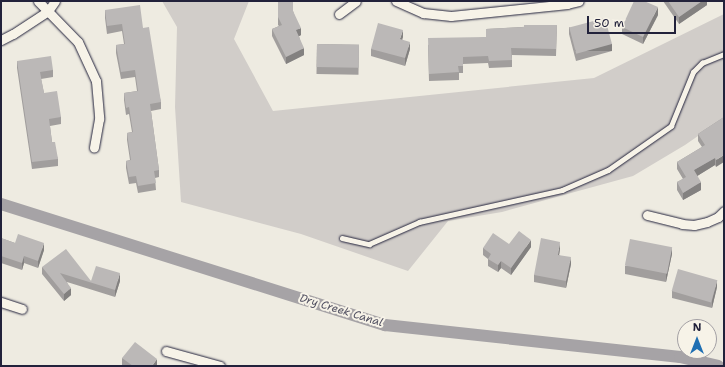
<!DOCTYPE html>
<html>
<head>
<meta charset="utf-8">
<style>
  body { margin:0 }
  #map { position:relative; width:725px; height:367px; overflow:hidden; background:#eeebe1; font-family:"Shantell Sans",sans-serif }
  div>[style] { position:absolute }
  .green>* { inset:0; background:#d1cdc9 }
  .canal>* { height:12px; margin:-6px; padding:0 6px; transform-origin:6px; border-radius:6px; background:#a6a3a6 }
  .roads { filter:drop-shadow(0 0 1px #22223b) drop-shadow(0 0 1px #22223b) }
  .service>* { height:4.5px; margin:-2.25px; padding:0 2.25px; transform-origin:2.25px; border-radius:2.25px; background:#f7f3e8 }
  .minor>* { height:9px; margin:-4.5px; padding:0 4.5px; transform-origin:4.5px; border-radius:4.5px; background:#f7f3e8 }
  .wall>* { inset:0; background:#a19e9d; transform-origin:0 0 }
  .shaded-wall>* { inset:0; background:#838180; transform-origin:0 0 }
  .building>* { inset:0; background:#bbb8b7; transform-origin:0 0 }
  span { translate:-50% -50%; white-space:nowrap; text-align:center; line-height:1.15; -webkit-text-stroke:4px #f7f3e8; paint-order:stroke }
  .water-label { font-size:11px; color:#504f60; font-style:italic }
  .frame { position:absolute; inset:0; border:2px solid #22223b; pointer-events:none }
  .north { position:absolute; left:677px; top:319px; width:40px; height:40px; box-sizing:border-box; background:#f7f3e8; border:1px solid #a29fa3; border-radius:50%; rotate:0deg; font-size:11px; font-weight:700; line-height:16px; text-align:center; color:#22223b }
  .north::after { content:''; display:block; margin:auto; width:14px; height:18px; background:#1f6fb2; clip-path:polygon(50% 0,100% 100%,50% 72%,0 100%) }
  .scale { position:absolute; left:587px; top:16px; width:89px; height:18px; box-sizing:border-box; border:2px solid #22223b; border-top:0; padding-left:5px; font-size:12px; line-height:14px; white-space:nowrap; color:#22223b; -webkit-text-stroke:3px #f7f3e8; paint-order:stroke }
</style>
</head>
<body>
<div id="map">
  <div class="green">
    <div style="clip-path:polygon(162px 1px,249px 1px,234px 39px,273px 111px,594px 78px,724px 14px,724px 118px,685px 145px,633px 176px,502px 212px,448px 221px,408px 271px,301px 234px,181px 202px,175px 107px,177px 27px)"></div>
  </div>
  <div class="canal">
    <div style="left:1px;top:204px;width:403px;rotate:17.5deg"></div>
    <div style="left:385px;top:325px;width:297px;rotate:6.2deg"></div>
    <div style="left:680px;top:357px;width:39px;rotate:13deg"></div>
  </div>
  <div class="roads">
    <div class="service">
      <div style="left:342px;top:238px;width:28px;rotate:13deg"></div>
      <div style="left:369px;top:244px;width:55px;rotate:-23.7deg"></div>
      <div style="left:419px;top:222px;width:147px;rotate:-12.6deg"></div>
      <div style="left:562px;top:190px;width:50px;rotate:-23.5deg"></div>
      <div style="left:608px;top:170px;width:77px;rotate:-34.9deg"></div>
      <div style="left:671px;top:126px;width:58px;rotate:-67.8deg"></div>
      <div style="left:693px;top:72px;width:13px;rotate:-45deg"></div>
      <div style="left:702px;top:63px;width:24px;rotate:-22deg"></div>
    </div>
    <div class="minor">
      <div style="left:38px;top:1px;width:57px;rotate:45.7deg"></div>
      <div style="left:78px;top:42px;width:43px;rotate:65.2deg"></div>
      <div style="left:96px;top:81px;width:38px;rotate:85deg"></div>
      <div style="left:99px;top:119px;width:29px;rotate:100deg"></div>
      <div style="left:396px;top:1px;width:30px;rotate:24deg"></div>
      <div style="left:423px;top:13px;width:28px;rotate:6deg"></div>
      <div style="left:451px;top:16px;width:117px;rotate:-5.9deg"></div>
      <div style="left:567px;top:4px;width:12px;rotate:-14deg"></div>
      <div style="left:339px;top:14px;width:21px;rotate:-37deg"></div>
      <div style="left:1px;top:40px;width:13px;rotate:-27deg"></div>
      <div style="left:13px;top:34px;width:42px;rotate:-33.3deg"></div>
      <div style="left:48px;top:11px;width:12px;rotate:-55deg"></div>
      <div style="left:647px;top:215px;width:36px;rotate:14deg"></div>
      <div style="left:682px;top:224px;width:12px;rotate:5deg"></div>
      <div style="left:694px;top:225px;width:13px;rotate:-13deg"></div>
      <div style="left:707px;top:222px;width:12px;rotate:-24deg"></div>
      <div style="left:718px;top:217px;width:8px;rotate:-45deg"></div>
      <div style="left:1px;top:302px;width:22px;rotate:18deg"></div>
      <div style="left:166px;top:351px;width:56px;rotate:15.5deg"></div>
    </div>
  </div>
  <div class="wall">
    <div style="clip-path:polygon(278px 1px,293px 11px,301px 35px,299px 36px,304px 55px,286px 64px,272px 36px,272px 29px,279px 26px,278px 25px)"></div>
    <div style="clip-path:polygon(663px 1px,707px 1px,707px 5px,679px 24px)"></div>
    <div style="clip-path:polygon(105px 10px,143px 28px,161px 102px,161px 109px,151px 111px,159px 170px,159px 177px,155px 178px,156px 190px,138px 193px,136px 183px,129px 184px,126px 168px,126px 161px,130px 160px,127px 140px,127px 133px,132px 132px,129px 114px,126px 115px,124px 100px,124px 93px,137px 91px,135px 77px,121px 79px,116px 53px,116px 45px,124px 44px,122px 31px,107px 34px,105px 18px)"></div>
    <div style="clip-path:polygon(658px 15px,643px 44px,622px 34px,622px 27px)"></div>
    <div style="clip-path:polygon(557px 25px,556px 56px,512px 55px,512px 67px,489px 68px,488px 63px,463px 64px,463px 73px,459px 73px,459px 80px,429px 81px,428px 45px,486px 37px,486px 29px)"></div>
    <div style="clip-path:polygon(569px 27px,612px 51px,576px 61px,569px 34px)"></div>
    <div style="clip-path:polygon(403px 37px,402px 39px,410px 49px,405px 66px,371px 56px,371px 49px)"></div>
    <div style="left:317px;top:44px;width:42px;height:30px;rotate:1deg"></div>
    <div style="clip-path:polygon(17px 61px,53px 70px,53px 77px,41px 79px,44px 93px,61px 117px,61px 124px,50px 126px,52px 142px,58px 159px,58px 166px,32px 169px,17px 68px)"></div>
    <div style="clip-path:polygon(724px 117px,716px 167px,715px 165px,697px 176px,701px 190px,683px 200px,677px 190px,677px 182px,683px 179px,677px 169px,677px 162px,702px 147px,698px 141px,698px 134px)"></div>
    <div style="clip-path:polygon(1px 238px,15px 243px,44px 250px,38px 268px,24px 263px,22px 270px,1px 263px)"></div>
    <div style="clip-path:polygon(531px 247px,511px 275px,501px 268px,498px 272px,488px 266px,488px 259px,483px 255px,483px 248px)"></div>
    <div style="clip-path:polygon(560px 249px,559px 255px,571px 264px,566px 288px,534px 282px,534px 275px)"></div>
    <div style="clip-path:polygon(672px 254px,666px 282px,625px 274px,625px 266px)"></div>
    <div style="clip-path:polygon(42px 267px,91px 281px,120px 281px,115px 297px,67px 282px,71px 295px,64px 301px,42px 274px)"></div>
    <div style="clip-path:polygon(717px 287px,712px 308px,672px 298px,672px 291px)"></div>
    <div style="clip-path:polygon(122px 358px,157px 366px,123px 366px,122px 365px)"></div>
  </div>
  <div class="shaded-wall">
    <div style="clip-path:polygon(702px 1px,707px 1px,707px 5px,679px 24px,679px 17px)"></div>
    <div style="clip-path:polygon(658px 7px,658px 15px,643px 44px,643px 37px)"></div>
    <div style="clip-path:polygon(301px 28px,301px 35px,296px 38px,296px 30px)"></div>
    <div style="clip-path:polygon(403px 30px,403px 37px,400px 46px,400px 39px)"></div>
    <div style="clip-path:polygon(410px 42px,410px 49px,405px 66px,405px 58px)"></div>
    <div style="left:612px;top:44px;width:7px;height:37px;rotate:90deg"></div>
    <div style="clip-path:polygon(304px 48px,304px 55px,286px 64px,286px 57px)"></div>
    <div style="clip-path:polygon(724px 155px,724px 162px,716px 167px,716px 160px)"></div>
    <div style="clip-path:polygon(715px 158px,715px 165px,694px 178px,694px 170px)"></div>
    <div style="clip-path:polygon(701px 182px,701px 190px,683px 200px,683px 193px)"></div>
    <div style="clip-path:polygon(531px 240px,531px 247px,511px 275px,511px 268px)"></div>
    <div style="clip-path:polygon(560px 242px,560px 249px,558px 262px,558px 255px)"></div>
    <div style="clip-path:polygon(44px 243px,44px 250px,38px 268px,38px 261px)"></div>
    <div style="clip-path:polygon(672px 247px,672px 254px,666px 282px,666px 274px)"></div>
    <div style="clip-path:polygon(24px 256px,24px 263px,22px 270px,22px 263px)"></div>
    <div style="clip-path:polygon(571px 257px,571px 264px,566px 288px,566px 281px)"></div>
    <div style="clip-path:polygon(501px 261px,501px 268px,498px 272px,498px 265px)"></div>
    <div style="clip-path:polygon(120px 273px,120px 281px,115px 297px,115px 290px)"></div>
    <div style="clip-path:polygon(717px 280px,717px 287px,712px 308px,712px 301px)"></div>
    <div style="clip-path:polygon(71px 288px,71px 295px,64px 301px,64px 294px)"></div>
    <div style="clip-path:polygon(157px 359px,157px 366px,152px 366px)"></div>
  </div>
  <div class="building">
    <div style="clip-path:polygon(278px 1px,293px 1px,293px 11px,301px 28px,296px 30px,304px 48px,286px 57px,272px 29px,282px 25px,278px 17px)"></div>
    <div style="clip-path:polygon(634px 1px,644px 1px,658px 7px,643px 37px,622px 27px)"></div>
    <div style="clip-path:polygon(668px 1px,702px 1px,679px 17px)"></div>
    <div style="clip-path:polygon(140px 5px,143px 28px,149px 27px,161px 102px,150px 104px,159px 170px,154px 171px,156px 183px,138px 186px,136px 176px,129px 177px,126px 161px,131px 160px,127px 133px,133px 132px,129px 107px,126px 108px,124px 93px,138px 91px,135px 70px,121px 72px,116px 45px,125px 44px,122px 24px,107px 26px,105px 10px)"></div>
    <div style="left:605px;top:18px;width:27px;height:37px;rotate:75deg"></div>
    <div style="clip-path:polygon(378px 23px,403px 30px,400px 39px,410px 42px,405px 58px,371px 49px)"></div>
    <div style="clip-path:polygon(524px 25px,557px 25px,556px 49px,511px 48px,512px 60px,489px 61px,488px 56px,463px 57px,463px 66px,458px 66px,459px 72px,429px 74px,428px 38px,486px 37px,486px 29px,524px 27px)"></div>
    <div style="left:317px;top:44px;width:42px;height:23px;rotate:1deg"></div>
    <div style="clip-path:polygon(51px 56px,53px 70px,40px 72px,44px 93px,57px 91px,61px 117px,49px 119px,52px 142px,55px 142px,58px 159px,32px 162px,17px 61px)"></div>
    <div style="clip-path:polygon(724px 117px,724px 155px,716px 160px,715px 158px,694px 170px,701px 182px,683px 193px,677px 182px,686px 177px,677px 162px,705px 145px,698px 134px)"></div>
    <div style="clip-path:polygon(519px 231px,531px 240px,511px 268px,501px 261px,498px 265px,488px 259px,491px 254px,483px 248px,493px 233px,509px 244px)"></div>
    <div style="clip-path:polygon(18px 234px,44px 243px,38px 261px,24px 256px,22px 263px,1px 256px,1px 238px,15px 243px)"></div>
    <div style="clip-path:polygon(541px 238px,560px 242px,558px 255px,571px 257px,566px 281px,534px 275px)"></div>
    <div style="left:630px;top:239px;width:43px;height:27px;rotate:11deg"></div>
    <div style="clip-path:polygon(66px 249px,91px 281px,96px 266px,120px 273px,115px 290px,60px 273px,71px 288px,64px 294px,42px 267px)"></div>
    <div style="left:678px;top:269px;width:41px;height:23px;rotate:16deg"></div>
    <div style="clip-path:polygon(135px 342px,157px 359px,152px 366px,133px 366px,122px 358px)"></div>
  </div>
  <div class="water-label">
    <span style="left:341px;top:311px;rotate:17deg">Dry Creek Canal</span>
  </div>
  <div class="frame"></div>
  <div class="north">N</div>
  <div class="scale">50 m</div>
</div>
</body>
</html>
